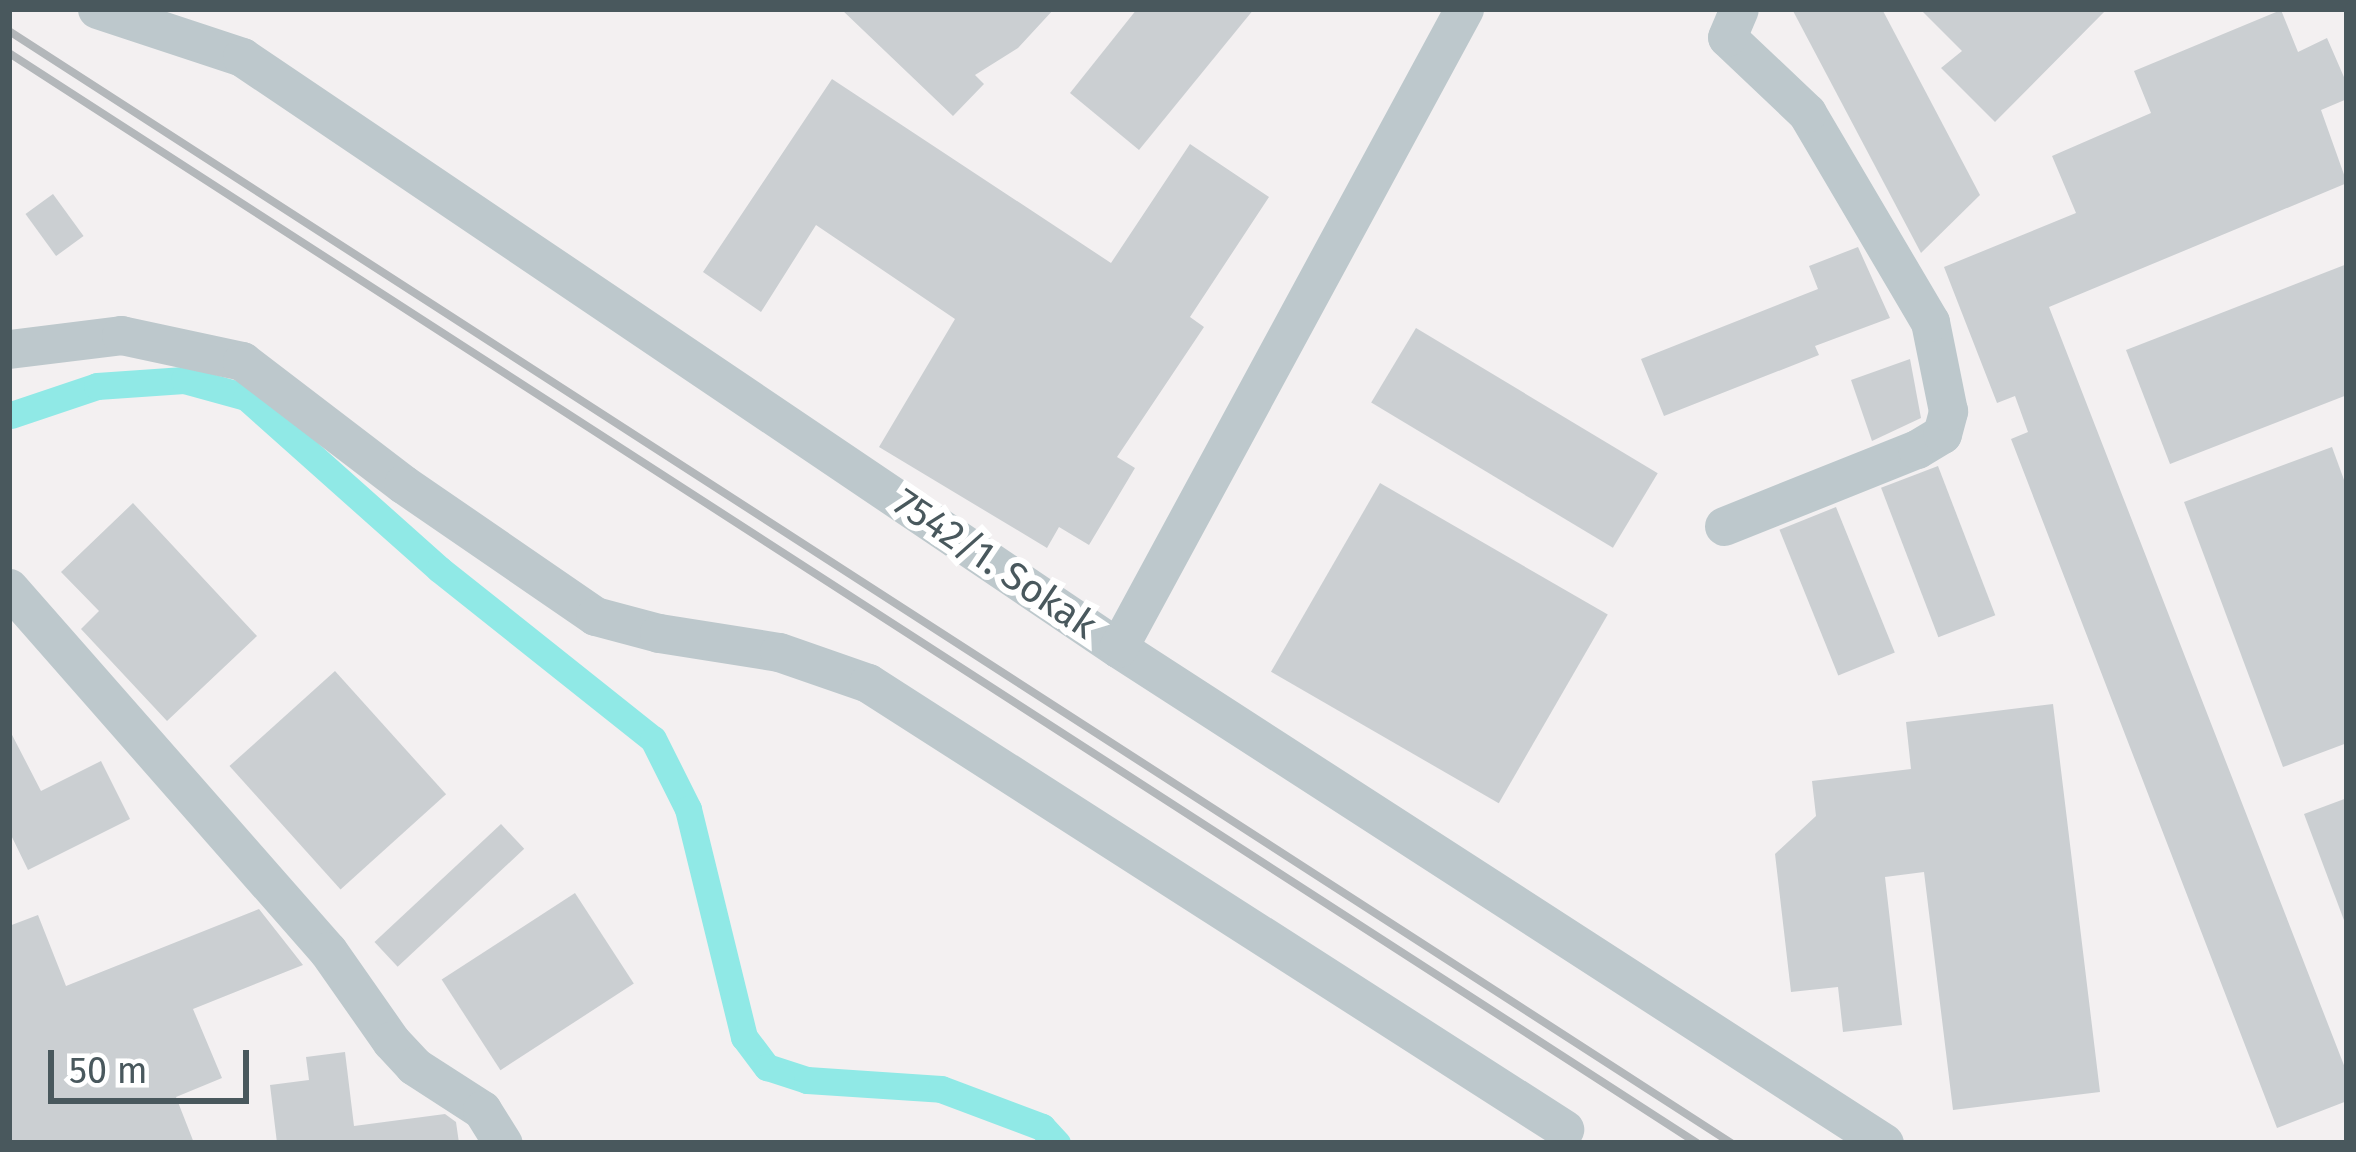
<!DOCTYPE html>
<html>
<head>
<meta charset="utf-8">
<style>
  body { margin:0 }
  #map { position:relative; width:2356px; height:1152px; overflow:hidden; background:#f3f0f1; font-family:"Fira Sans",sans-serif }
  div>[style] { position:absolute }
  .stream>* { height:8px; margin:-4px; padding:0 4px; transform-origin:4px; border-radius:4px; background:#90e9e6 }
  .canal>* { height:27px; margin:-13.5px; padding:0 13.5px; transform-origin:13.5px; border-radius:13.5px; background:#90e9e6 }
  .building>* { inset:0; background:#cbcfd2; transform-origin:0 0 }
  .minor>* { height:39px; margin:-19.5px; padding:0 19.5px; transform-origin:19.5px; border-radius:19.5px; background:#bdc8cc }
  .rail>* { height:8px; margin:-4px; padding:0 4px; transform-origin:4px; border-radius:4px; background:#b3b7ba }
  span { translate:-50% -50%; white-space:nowrap; text-align:center; line-height:1.15; -webkit-text-stroke:12px #fff; paint-order:stroke }
  .street-label { font-size:39px; color:#49585d }
  .frame { position:absolute; inset:0; border:12px solid #49585d; pointer-events:none }
  .scale { position:absolute; left:48px; top:1050px; width:201px; height:54px; box-sizing:border-box; border:6px solid #49585d; border-top:0; padding-left:15px; font-size:36px; line-height:42px; white-space:nowrap; color:#49585d; -webkit-text-stroke:9px #fff; paint-order:stroke }
</style>
</head>
<body>
<div id="map">
  <div class="stream">
    <div style="left:9px;top:416px;width:2px;rotate:-27deg"></div>
  </div>
  <div class="canal">
    <div style="left:11px;top:415px;width:91px;rotate:-18.6deg"></div>
    <div style="left:97px;top:386px;width:87px;rotate:-3.9deg"></div>
    <div style="left:184px;top:380px;width:64px;rotate:15.3deg"></div>
    <div style="left:246px;top:397px;width:259px;rotate:41.7deg"></div>
    <div style="left:439px;top:569px;width:273px;rotate:38.5deg"></div>
    <div style="left:653px;top:739px;width:78px;rotate:63.4deg"></div>
    <div style="left:688px;top:809px;width:235px;rotate:76.2deg"></div>
    <div style="left:744px;top:1037px;width:38px;rotate:53deg"></div>
    <div style="left:767px;top:1067px;width:42px;rotate:18deg"></div>
    <div style="left:807px;top:1080px;width:134px;rotate:3.8deg"></div>
    <div style="left:941px;top:1089px;width:108px;rotate:20.6deg"></div>
    <div style="left:1042px;top:1127px;width:22px;rotate:47deg"></div>
  </div>
  <div class="building">
    <div style="clip-path:polygon(841px 9px,1054px 9px,1018px 48px,975px 75px,984px 84px,953px 116px)"></div>
    <div style="clip-path:polygon(1137px 9px,1254px 9px,1139px 150px,1070px 93px)"></div>
    <div style="clip-path:polygon(1792px 9px,1882px 9px,1980px 195px,1921px 253px)"></div>
    <div style="clip-path:polygon(1920px 9px,2107px 9px,1995px 122px,1941px 68px,1962px 51px)"></div>
    <div style="clip-path:polygon(2281px 10px,2298px 52px,2327px 38px,2347px 84px,2347px 99px,2321px 110px,2347px 183px,2049px 307px,2347px 1073px,2347px 1101px,2277px 1128px,2011px 439px,2028px 432px,2015px 396px,1997px 403px,1944px 267px,2076px 213px,2052px 156px,2151px 113px,2134px 71px)"></div>
    <div style="clip-path:polygon(832px 79px,1111px 263px,1190px 144px,1269px 197px,1190px 317px,1204px 327px,1117px 457px,1135px 468px,1089px 545px,1059px 527px,1047px 548px,879px 447px,955px 319px,816px 225px,761px 312px,703px 272px)"></div>
    <div style="left:53px;top:194px;width:52px;height:34px;rotate:54deg"></div>
    <div style="clip-path:polygon(1858px 247px,1890px 318px,1815px 346px,1819px 355px,1664px 416px,1641px 359px,1818px 289px,1809px 266px)"></div>
    <div style="clip-path:polygon(2347px 264px,2347px 395px,2170px 464px,2126px 350px)"></div>
    <div style="left:1416px;top:328px;width:282px;height:87px;rotate:31deg"></div>
    <div style="clip-path:polygon(1910px 359px,1921px 418px,1872px 441px,1851px 380px)"></div>
    <div style="clip-path:polygon(2332px 447px,2347px 488px,2347px 743px,2283px 767px,2184px 502px)"></div>
    <div style="left:1938px;top:466px;width:160px;height:61px;rotate:69deg"></div>
    <div style="left:1380px;top:483px;width:263px;height:218px;rotate:30deg"></div>
    <div style="clip-path:polygon(133px 503px,257px 636px,167px 721px,81px 629px,99px 611px,61px 572px)"></div>
    <div style="left:1836px;top:507px;width:157px;height:61px;rotate:68deg"></div>
    <div style="left:335px;top:671px;width:166px;height:142px;rotate:48deg"></div>
    <div style="clip-path:polygon(2053px 704px,2100px 1092px,1953px 1110px,1924px 872px,1885px 877px,1902px 1025px,1843px 1032px,1838px 987px,1791px 992px,1775px 854px,1816px 816px,1812px 781px,1911px 769px,1906px 722px)"></div>
    <div style="clip-path:polygon(9px 729px,41px 791px,101px 761px,130px 819px,28px 870px,9px 831px)"></div>
    <div style="clip-path:polygon(2347px 798px,2347px 922px,2345px 923px,2304px 814px)"></div>
    <div style="left:501px;top:824px;width:34px;height:173px;rotate:47deg"></div>
    <div style="left:575px;top:893px;width:108px;height:159px;rotate:57deg"></div>
    <div style="clip-path:polygon(259px 909px,303px 965px,193px 1009px,222px 1078px,176px 1097px,194px 1143px,9px 1143px,9px 926px,38px 915px,66px 986px)"></div>
    <div style="clip-path:polygon(345px 1052px,354px 1126px,445px 1114px,456px 1122px,459px 1143px,277px 1143px,270px 1085px,309px 1080px,306px 1057px)"></div>
  </div>
  <div class="minor">
    <div style="left:97px;top:9px;width:153px;rotate:18.3deg"></div>
    <div style="left:242px;top:57px;width:1057px;rotate:34.01deg"></div>
    <div style="left:1118px;top:648px;width:912px;rotate:32.87deg"></div>
    <div style="left:9px;top:349px;width:113px;rotate:-7.1deg"></div>
    <div style="left:121px;top:335px;width:124px;rotate:12.1deg"></div>
    <div style="left:242px;top:361px;width:203px;rotate:37.4deg"></div>
    <div style="left:403px;top:484px;width:233px;rotate:34.5deg"></div>
    <div style="left:595px;top:616px;width:66px;rotate:14.9deg"></div>
    <div style="left:659px;top:633px;width:121px;rotate:9deg"></div>
    <div style="left:779px;top:652px;width:94px;rotate:19.2deg"></div>
    <div style="left:868px;top:683px;width:827px;rotate:32.65deg"></div>
    <div style="left:1724px;top:526px;width:208px;rotate:-21.8deg"></div>
    <div style="left:1917px;top:449px;width:29px;rotate:-31deg"></div>
    <div style="left:1942px;top:434px;width:24px;rotate:-75deg"></div>
    <div style="left:1948px;top:411px;width:91px;rotate:-101.4deg"></div>
    <div style="left:1930px;top:322px;width:243px;rotate:-120.5deg"></div>
    <div style="left:1807px;top:113px;width:110px;rotate:-136.5deg"></div>
    <div style="left:1727px;top:37px;width:30px;rotate:-67deg"></div>
    <div style="left:9px;top:588px;width:483px;rotate:48.7deg"></div>
    <div style="left:328px;top:951px;width:110px;rotate:55deg"></div>
    <div style="left:391px;top:1041px;width:34px;rotate:47deg"></div>
    <div style="left:414px;top:1066px;width:81px;rotate:32.9deg"></div>
    <div style="left:482px;top:1110px;width:39px;rotate:58deg"></div>
    <div style="left:1118px;top:648px;width:727px;rotate:-61.57deg"></div>
  </div>
  <div class="rail">
    <div style="left:9px;top:31px;width:2050px;rotate:32.85deg"></div>
    <div style="left:9px;top:53px;width:2009px;rotate:32.85deg"></div>
  </div>
  <div class="street-label">
    <span style="left:995px;top:564px;rotate:34deg">7542/1. Sokak</span>
  </div>
  <div class="frame"></div>
  <div class="scale">50 m</div>
</div>
</body>
</html>
